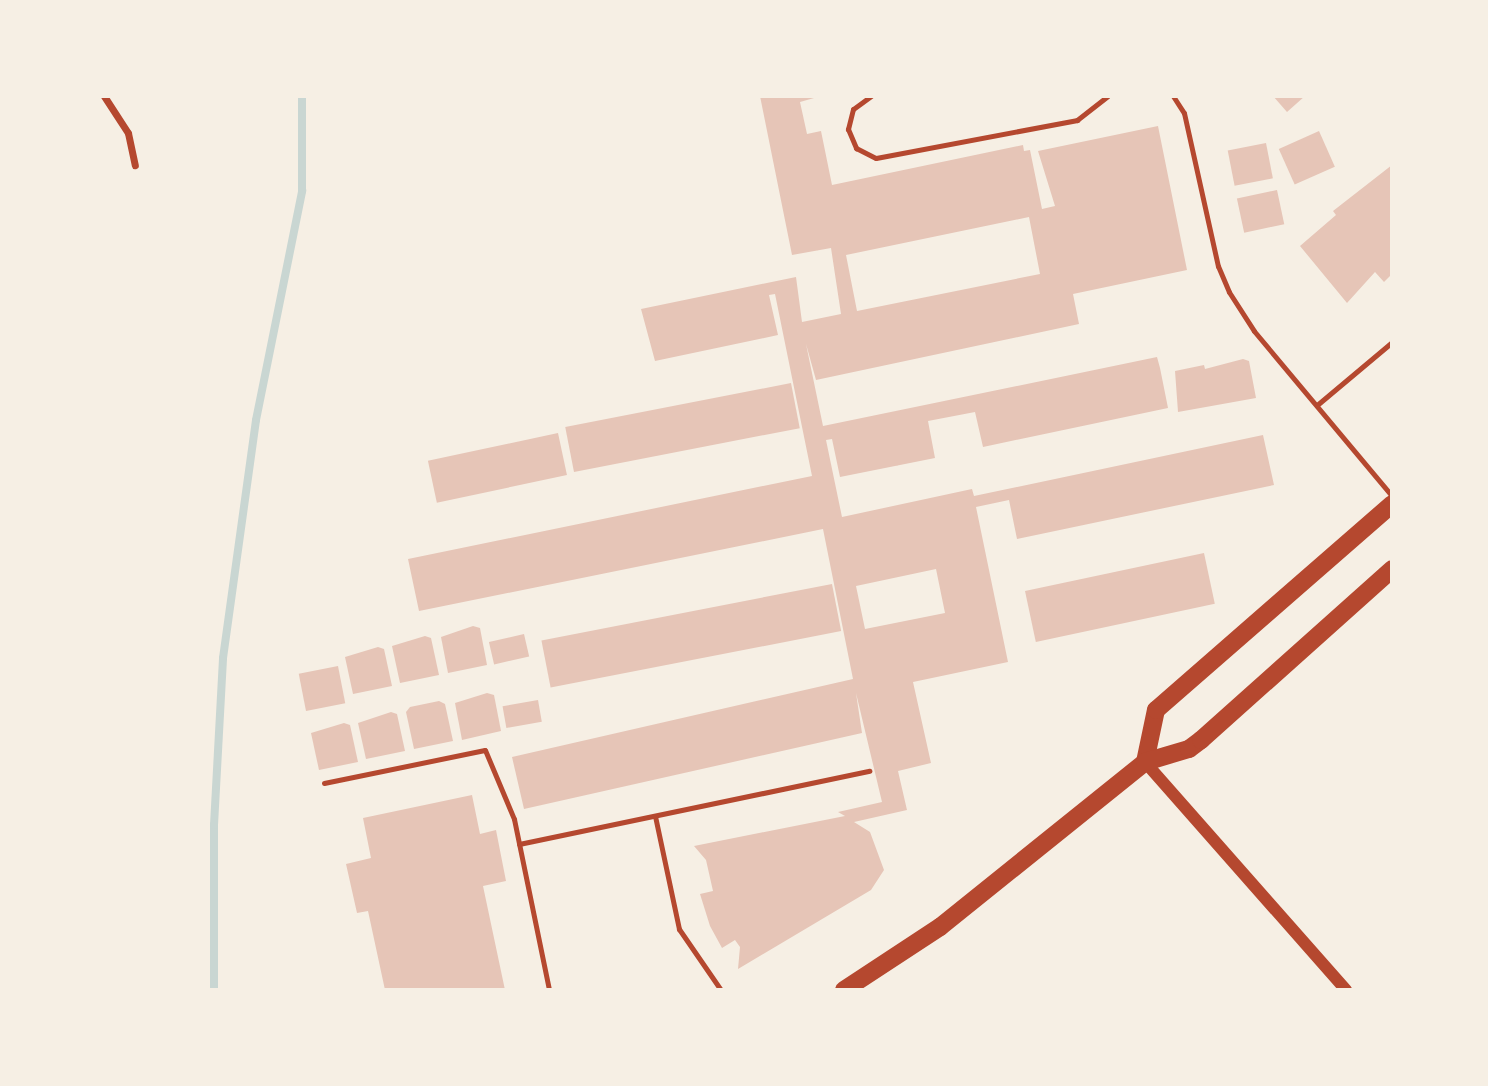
<!DOCTYPE html>
<html>
<head>
<meta charset="utf-8">
<style>
  body { margin:0 }
  #map { position:relative; width:1488px; height:1086px; overflow:hidden; background:#f6efe4; font-family:Montserrat,sans-serif }
  div>[style] { position:absolute }
  .stream>* { height:8px; margin:-4px; padding:0 4px; transform-origin:4px; border-radius:4px; background:#c9d6d2 }
  .building>* { inset:0; background:#e6c5b7; transform-origin:0 0 }
  .service>* { height:5px; margin:-2.5px; padding:0 2.5px; transform-origin:2.5px; border-radius:2.5px; background:#b5482f }
  .minor>* { height:7px; margin:-3.5px; padding:0 3.5px; transform-origin:3.5px; border-radius:3.5px; background:#b5482f }
  .tertiary>* { height:12px; margin:-6px; padding:0 6px; transform-origin:6px; border-radius:6px; background:#b5482f }
  .primary>* { height:18px; margin:-9px; padding:0 9px; transform-origin:9px; border-radius:9px; background:#b5482f }
  span { translate:-50% -50%; white-space:nowrap; text-align:center; line-height:1.15; -webkit-text-stroke:7px #f6efe4; paint-order:stroke }
  .frame { position:absolute; inset:0; border:98px solid #f6efe4; pointer-events:none }
</style>
</head>
<body>
<div id="map">
  <div class="stream">
    <div style="left:214px;top:990px;width:165px;rotate:-90deg"></div>
    <div style="left:214px;top:825px;width:167px;rotate:-86.9deg"></div>
    <div style="left:223px;top:658px;width:240px;rotate:-82.1deg"></div>
    <div style="left:256px;top:420px;width:234px;rotate:-78.6deg"></div>
    <div style="left:302px;top:191px;width:95px;rotate:-90deg"></div>
  </div>
  <div class="building">
    <div style="clip-path:polygon(evenodd,760px 96px,821px 96px,800px 102px,807px 134px,821px 131px,832px 185px,1023px 145px,1024px 151px,1030px 150px,1042px 209px,1055px 206px,1038px 151px,1158px 126px,1187px 270px,1073px 294px,1079px 324px,816px 380px,806px 344px,823px 426px,1157px 357px,1160px 368px,1168px 408px,983px 447px,975px 412px,928px 421px,935px 458px,840px 477px,832px 439px,826px 440px,842px 517px,972px 489px,974px 496px,1263px 435px,1274px 485px,1017px 539px,1009px 500px,976px 507px,1008px 662px,913px 682px,931px 763px,898px 771px,907px 810px,854px 822px,870px 832px,884px 870px,871px 890px,738px 969px,740px 947px,735px 940px,722px 948px,710px 926px,700px 894px,713px 891px,706px 860px,694px 846px,845px 816px,838px 812px,882px 802px,856px 693px,862px 733px,524px 809px,512px 757px,853px 679px,823px 529px,419px 611px,408px 559px,812px 476px,775px 294px,769px 295px,778px 335px,655px 361px,641px 309px,796px 277px,802px 322px,841px 314px,831px 248px,792px 255px,760px 96px,1029px 217px,1040px 274px,857px 311px,846px 255px,1029px 217px,760px 96px,936px 569px,945px 613px,865px 629px,856px 586px,936px 569px)"></div>
    <div style="clip-path:polygon(1273px 96px,1305px 96px,1287px 112px)"></div>
    <div style="left:1319px;top:131px;width:39px;height:44px;rotate:66deg"></div>
    <div style="left:1266px;top:143px;width:36px;height:39px;rotate:79deg"></div>
    <div style="clip-path:polygon(1392px 165px,1392px 274px,1384px 282px,1375px 272px,1347px 303px,1300px 246px,1336px 215px,1333px 211px)"></div>
    <div style="left:1277px;top:190px;width:35px;height:41px;rotate:78deg"></div>
    <div style="clip-path:polygon(1243px 359px,1249px 361px,1256px 398px,1178px 412px,1175px 371px,1204px 365px,1205px 369px)"></div>
    <div style="left:791px;top:383px;width:46px;height:230px;rotate:79deg"></div>
    <div style="left:558px;top:433px;width:43px;height:133px;rotate:78deg"></div>
    <div style="left:1204px;top:553px;width:52px;height:183px;rotate:78deg"></div>
    <div style="left:832px;top:584px;width:48px;height:296px;rotate:79deg"></div>
    <div style="clip-path:polygon(473px 626px,480px 628px,487px 665px,448px 673px,441px 637px)"></div>
    <div style="left:524px;top:634px;width:23px;height:36px;rotate:77deg"></div>
    <div style="clip-path:polygon(425px 636px,431px 638px,439px 675px,400px 683px,392px 646px)"></div>
    <div style="clip-path:polygon(378px 647px,384px 649px,392px 686px,353px 694px,345px 657px)"></div>
    <div style="left:338px;top:666px;width:38px;height:40px;rotate:79deg"></div>
    <div style="clip-path:polygon(487px 693px,494px 695px,501px 731px,462px 740px,455px 703px)"></div>
    <div style="left:538px;top:700px;width:22px;height:36px;rotate:80deg"></div>
    <div style="clip-path:polygon(439px 701px,445px 704px,453px 741px,414px 749px,406px 712px,410px 707px)"></div>
    <div style="clip-path:polygon(391px 712px,397px 714px,405px 751px,366px 759px,358px 723px)"></div>
    <div style="clip-path:polygon(344px 723px,350px 725px,358px 762px,319px 770px,311px 733px)"></div>
    <div style="clip-path:polygon(472px 795px,480px 834px,496px 830px,506px 881px,483px 886px,505px 990px,385px 990px,368px 911px,357px 913px,346px 864px,371px 858px,363px 818px)"></div>
  </div>
  <div class="service">
    <div style="left:871px;top:96px;width:22px;rotate:144deg"></div>
    <div style="left:853px;top:109px;width:21px;rotate:104deg"></div>
    <div style="left:848px;top:129px;width:21px;rotate:67deg"></div>
    <div style="left:856px;top:148px;width:22px;rotate:27deg"></div>
    <div style="left:876px;top:158px;width:205px;rotate:-10.7deg"></div>
    <div style="left:1077px;top:120px;width:39px;rotate:-38deg"></div>
    <div style="left:1173px;top:96px;width:20px;rotate:57deg"></div>
    <div style="left:1184px;top:113px;width:157px;rotate:77.5deg"></div>
    <div style="left:1218px;top:266px;width:28px;rotate:67deg"></div>
    <div style="left:1229px;top:292px;width:46px;rotate:57.3deg"></div>
    <div style="left:1254px;top:331px;width:215px;rotate:50.1deg"></div>
    <div style="left:1317px;top:405px;width:98px;rotate:-40deg"></div>
    <div style="left:324px;top:783px;width:164px;rotate:-11.6deg"></div>
    <div style="left:485px;top:750px;width:75px;rotate:67.2deg"></div>
    <div style="left:514px;top:819px;width:175px;rotate:78.4deg"></div>
    <div style="left:655px;top:816px;width:116px;rotate:78deg"></div>
    <div style="left:679px;top:929px;width:74px;rotate:55.5deg"></div>
    <div style="left:519px;top:844px;width:358px;rotate:-11.8deg"></div>
  </div>
  <div class="minor">
    <div style="left:104px;top:96px;width:44px;rotate:57deg"></div>
    <div style="left:128px;top:133px;width:33px;rotate:78deg"></div>
  </div>
  <div class="tertiary">
    <div style="left:1145px;top:762px;width:304px;rotate:48.6deg"></div>
  </div>
  <div class="primary">
    <div style="left:1145px;top:762px;width:53px;rotate:-78.1deg"></div>
    <div style="left:1156px;top:710px;width:313px;rotate:-41.1deg"></div>
    <div style="left:844px;top:990px;width:115px;rotate:-33.3deg"></div>
    <div style="left:940px;top:927px;width:263px;rotate:-38.8deg"></div>
    <div style="left:1145px;top:762px;width:46px;rotate:-16.5deg"></div>
    <div style="left:1189px;top:749px;width:15px;rotate:-37deg"></div>
    <div style="left:1201px;top:740px;width:256px;rotate:-41.8deg"></div>
  </div>
  <div class="frame"></div>
</div>
</body>
</html>
